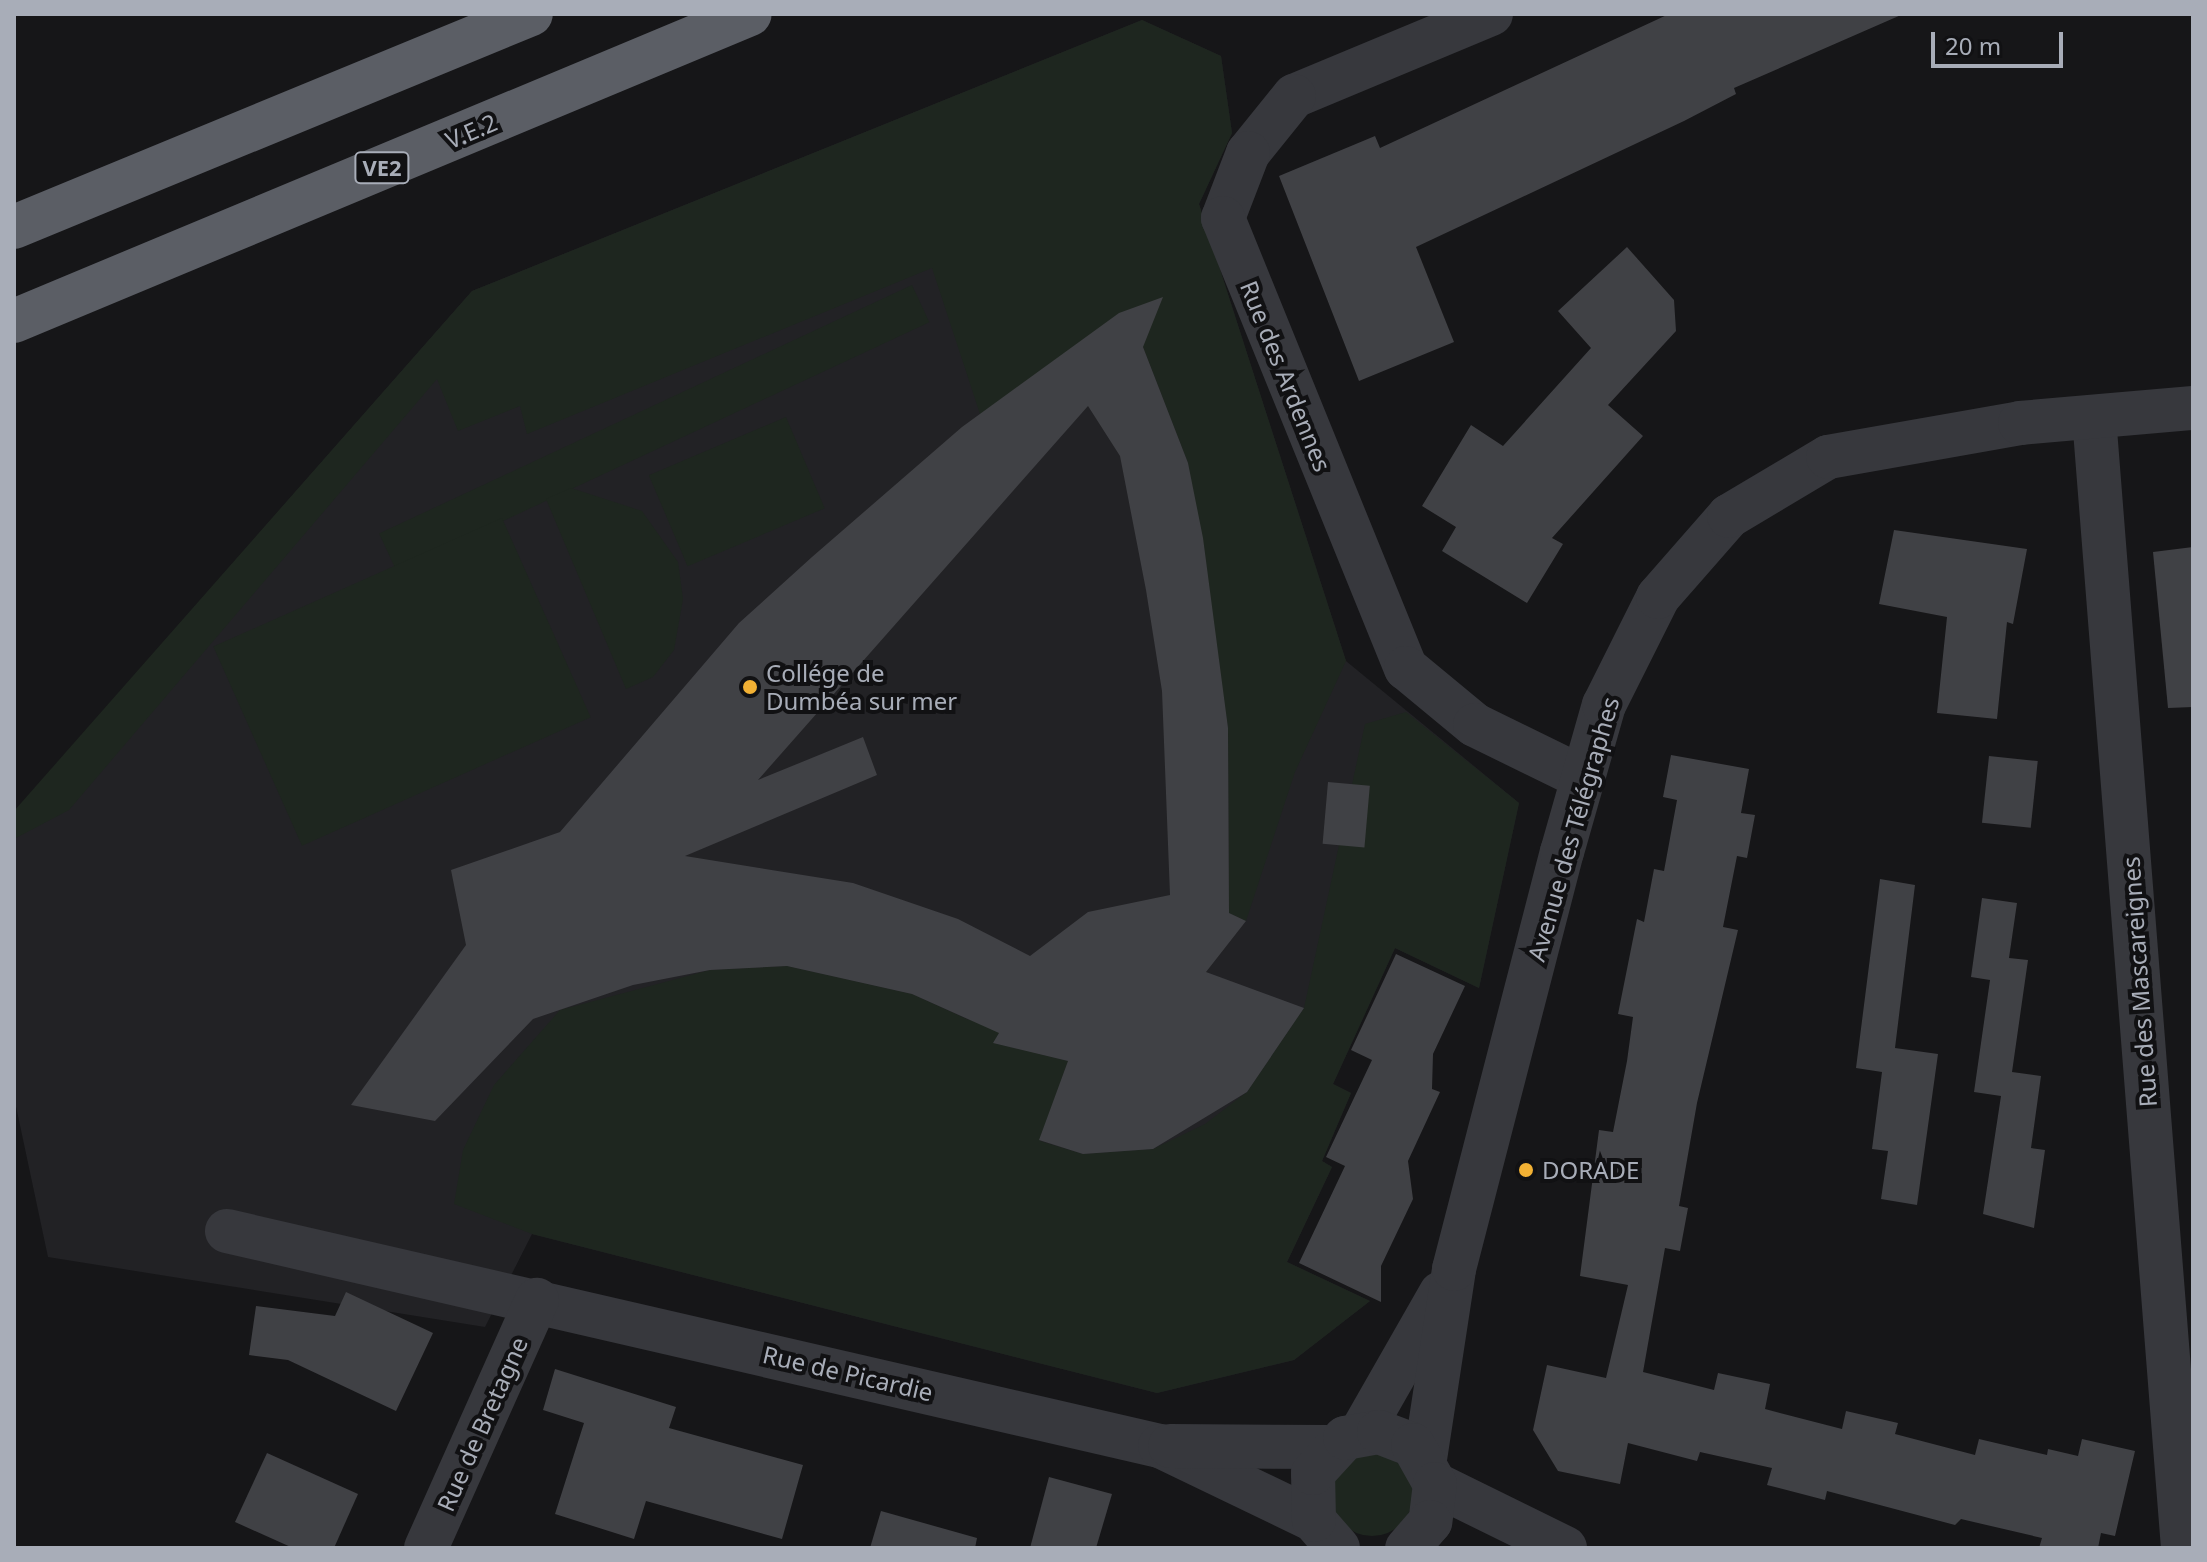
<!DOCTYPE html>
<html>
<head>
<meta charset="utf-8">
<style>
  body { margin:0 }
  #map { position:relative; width:2207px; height:1562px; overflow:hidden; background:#161618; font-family:"Noto Sans",sans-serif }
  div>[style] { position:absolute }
  .built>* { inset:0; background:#222225 }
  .green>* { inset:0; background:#1e261f; transform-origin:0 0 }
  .round { border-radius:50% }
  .building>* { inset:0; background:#404145; transform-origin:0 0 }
  .minor>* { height:44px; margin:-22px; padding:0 22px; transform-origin:22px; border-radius:22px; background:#37383d }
  .tertiary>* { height:44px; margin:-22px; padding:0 22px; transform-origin:22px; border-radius:22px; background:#37383d }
  .trunk>* { height:44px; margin:-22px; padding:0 22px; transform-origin:22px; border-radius:22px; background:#5b5e65 }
  .dots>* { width:22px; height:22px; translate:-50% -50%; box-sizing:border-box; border:4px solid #111113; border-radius:50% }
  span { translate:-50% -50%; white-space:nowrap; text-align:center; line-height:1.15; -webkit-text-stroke:8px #111113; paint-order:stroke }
  .shield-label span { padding:2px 6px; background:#111113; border:2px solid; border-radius:6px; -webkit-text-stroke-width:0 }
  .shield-label { font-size:22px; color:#a8adb8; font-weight:700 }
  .street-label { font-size:24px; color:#a8adb8 }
  .poi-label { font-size:24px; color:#a8adb8 }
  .left { translate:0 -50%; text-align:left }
  .frame { position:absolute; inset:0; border:16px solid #a8adb8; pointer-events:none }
  .scale { position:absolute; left:1931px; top:32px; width:132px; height:36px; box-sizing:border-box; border:4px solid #a8adb8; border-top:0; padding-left:10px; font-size:24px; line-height:28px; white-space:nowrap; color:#a8adb8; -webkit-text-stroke:6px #111113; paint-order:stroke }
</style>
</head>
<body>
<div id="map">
  <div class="built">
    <div style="clip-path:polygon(1142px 20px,1221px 56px,1232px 133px,1199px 204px,1346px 661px,1519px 803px,1479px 988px,1395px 948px,1333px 1084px,1351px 1093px,1322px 1161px,1332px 1167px,1287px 1262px,1370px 1301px,1294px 1360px,1157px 1393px,532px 1234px,485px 1327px,48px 1257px,14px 1097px,14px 812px,472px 291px)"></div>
  </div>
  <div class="green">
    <div style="clip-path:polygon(1142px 20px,1221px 56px,1232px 133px,1199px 204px,1346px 661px,1295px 772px,1246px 921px,1229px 913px,1228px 728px,1188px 463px,1143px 347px,980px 414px,932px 268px,527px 434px,520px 406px,458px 431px,437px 379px,69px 810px,14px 839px,14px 811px,472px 291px)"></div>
    <div style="left:912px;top:285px;width:41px;height:588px;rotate:65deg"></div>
    <div style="left:786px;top:417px;width:99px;height:149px;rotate:67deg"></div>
    <div style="clip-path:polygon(571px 488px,642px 511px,678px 562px,683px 599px,674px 650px,653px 677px,626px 689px,546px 499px)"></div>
    <div style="left:502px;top:518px;width:218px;height:316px;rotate:66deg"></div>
    <div style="clip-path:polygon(1406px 712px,1519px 803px,1479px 988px,1395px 948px,1333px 1084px,1351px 1093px,1322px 1161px,1332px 1167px,1287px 1262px,1370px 1301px,1294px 1360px,1157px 1393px,532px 1234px,454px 1204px,463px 1150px,494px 1085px,560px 1010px,710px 970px,787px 966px,912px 994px,969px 1020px,978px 1006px,1005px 1021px,994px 1043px,1068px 1061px,1040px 1141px,1083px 1154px,1153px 1149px,1205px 1124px,1247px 1092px,1304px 1008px,1365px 724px)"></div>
    <div class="round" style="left:1331px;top:1454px;width:82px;height:82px"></div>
  </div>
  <div class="building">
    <div style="clip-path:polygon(1669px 14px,1901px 15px,1734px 88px,1736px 94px,1684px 121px,1416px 247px,1454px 342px,1359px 381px,1279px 176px,1375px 136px,1380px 148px)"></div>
    <div style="clip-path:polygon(1627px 247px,1674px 300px,1676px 331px,1608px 405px,1643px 436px,1552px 538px,1563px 544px,1527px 603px,1442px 551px,1456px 527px,1422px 506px,1471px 425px,1503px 446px,1591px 348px,1558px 311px)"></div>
    <div style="clip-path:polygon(evenodd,1163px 297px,1143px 347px,1188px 463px,1203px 538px,1228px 728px,1229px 913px,1246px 921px,1206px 972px,1304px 1008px,1247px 1092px,1153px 1149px,1083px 1154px,1039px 1140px,1068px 1061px,993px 1043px,999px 1033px,912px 994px,787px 966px,710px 970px,633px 985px,533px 1019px,435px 1121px,351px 1105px,466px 945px,451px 870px,560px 832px,739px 623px,812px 557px,962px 427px,1119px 313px,1163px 297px,1088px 406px,1120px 456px,1146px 590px,1162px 691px,1170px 895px,1088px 912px,1030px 956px,958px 919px,853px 883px,685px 856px,877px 775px,863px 737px,758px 780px,1088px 406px)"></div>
    <div style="clip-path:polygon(1894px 530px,2027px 549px,2013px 624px,2007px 622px,1997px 719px,1937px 713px,1947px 617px,1879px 604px)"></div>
    <div style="clip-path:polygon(2193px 547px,2193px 707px,2168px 708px,2153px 552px)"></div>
    <div style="clip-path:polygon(1671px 755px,1749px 769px,1741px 813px,1755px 815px,1747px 858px,1737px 856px,1723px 927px,1738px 930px,1697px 1103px,1679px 1206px,1688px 1208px,1680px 1251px,1665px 1248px,1643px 1372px,1714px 1390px,1718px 1373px,1770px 1384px,1765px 1409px,1842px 1429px,1846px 1411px,1898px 1423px,1895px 1434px,1975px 1455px,1979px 1439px,2047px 1455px,2048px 1449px,2078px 1456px,2082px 1439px,2135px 1451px,2115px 1536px,2101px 1533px,2098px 1548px,2039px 1548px,2042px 1538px,1961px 1519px,1955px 1525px,1827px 1491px,1825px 1500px,1767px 1485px,1772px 1468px,1700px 1452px,1697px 1461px,1628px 1443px,1620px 1484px,1558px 1471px,1533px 1430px,1547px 1365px,1606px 1378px,1628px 1285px,1580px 1276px,1599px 1130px,1613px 1132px,1627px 1061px,1633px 1017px,1618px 1014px,1637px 919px,1644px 922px,1654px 869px,1664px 871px,1677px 800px,1663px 797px)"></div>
    <div style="left:1989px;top:756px;width:49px;height:67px;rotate:6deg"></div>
    <div style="left:1328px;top:782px;width:42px;height:62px;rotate:5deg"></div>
    <div style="clip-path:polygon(1880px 879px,1915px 885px,1895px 1048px,1938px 1054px,1917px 1205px,1881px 1199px,1888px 1151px,1872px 1149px,1882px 1072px,1856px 1068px)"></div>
    <div style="clip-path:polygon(1982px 898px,2017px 903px,2009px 958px,2028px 960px,2012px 1072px,2041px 1076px,2031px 1148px,2045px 1150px,2034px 1228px,1983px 1214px,2001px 1096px,1974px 1092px,1990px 980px,1971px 977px)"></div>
    <div style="clip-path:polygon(1396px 954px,1465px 986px,1433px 1054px,1432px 1089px,1440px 1092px,1408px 1161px,1413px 1199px,1381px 1266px,1381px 1302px,1299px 1263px,1345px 1166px,1326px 1157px,1372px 1060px,1351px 1050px)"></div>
    <div style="clip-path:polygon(346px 1292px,433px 1333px,396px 1411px,288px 1360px,249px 1355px,256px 1306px,335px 1316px)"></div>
    <div style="clip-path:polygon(555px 1369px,676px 1407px,669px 1428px,803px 1465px,782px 1539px,646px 1501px,634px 1539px,555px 1514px,584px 1423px,543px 1410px)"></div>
    <div style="clip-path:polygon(267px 1453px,358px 1494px,334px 1548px,293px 1548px,235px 1522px)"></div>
    <div style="clip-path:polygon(1049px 1477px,1112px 1494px,1096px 1548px,1030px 1548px)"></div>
    <div style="clip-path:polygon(881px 1511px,977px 1538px,975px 1548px,870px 1548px)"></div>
  </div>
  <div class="minor">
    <div style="left:1491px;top:14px;width:213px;rotate:157.4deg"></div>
    <div style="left:1294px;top:96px;width:73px;rotate:128.9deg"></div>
    <div style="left:1248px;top:153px;width:70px;rotate:111deg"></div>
    <div style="left:1223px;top:218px;width:486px;rotate:67.9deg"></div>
    <div style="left:1406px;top:668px;width:89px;rotate:39.6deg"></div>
    <div style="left:1475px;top:725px;width:120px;rotate:26.1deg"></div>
    <div style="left:2094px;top:417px;width:1134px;rotate:85.5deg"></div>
    <div style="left:227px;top:1231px;width:957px;rotate:12.98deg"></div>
    <div style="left:1160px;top:1446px;width:171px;rotate:25.7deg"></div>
    <div style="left:1170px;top:1446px;width:161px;rotate:0.4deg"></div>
    <div style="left:1435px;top:1484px;width:145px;rotate:26.2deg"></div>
    <div style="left:426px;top:1548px;width:272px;rotate:-65.9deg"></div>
  </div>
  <div class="tertiary">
    <div style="left:1361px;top:1433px;width:161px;rotate:-60.3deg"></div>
    <div style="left:1425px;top:1459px;width:192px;rotate:-81.3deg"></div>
    <div style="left:1454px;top:1269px;width:431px;rotate:-75.5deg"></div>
    <div style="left:1562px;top:852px;width:153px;rotate:-74.1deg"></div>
    <div style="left:1604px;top:705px;width:121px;rotate:-63.4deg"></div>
    <div style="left:1658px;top:597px;width:108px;rotate:-48.8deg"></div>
    <div style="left:1729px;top:516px;width:115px;rotate:-30.8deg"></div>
    <div style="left:1828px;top:457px;width:195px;rotate:-10deg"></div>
    <div style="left:2020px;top:423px;width:174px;rotate:-5deg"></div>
    <div style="left:1338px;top:1548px;width:37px;rotate:-131deg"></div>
    <div style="left:1314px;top:1520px;width:47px;rotate:-91.2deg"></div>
    <div style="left:1313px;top:1473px;width:47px;rotate:-47.6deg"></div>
    <div style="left:1345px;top:1438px;width:35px;rotate:-10deg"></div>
    <div style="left:1379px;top:1432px;width:36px;rotate:21deg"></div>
    <div style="left:1413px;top:1445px;width:45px;rotate:60.6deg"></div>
    <div style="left:1435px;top:1484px;width:38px;rotate:97deg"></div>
    <div style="left:1430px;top:1522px;width:35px;rotate:131deg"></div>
  </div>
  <div class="trunk">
    <div style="left:14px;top:227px;width:559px;rotate:-22.39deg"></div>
    <div style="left:14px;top:321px;width:797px;rotate:-22.64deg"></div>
  </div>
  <div class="dots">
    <div style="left:750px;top:687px;background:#f2b134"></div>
    <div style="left:1526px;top:1170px;background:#f2b134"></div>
  </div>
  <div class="shield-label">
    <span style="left:382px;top:168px">VE2</span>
  </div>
  <div class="street-label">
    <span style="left:471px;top:131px;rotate:-23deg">V.E.2</span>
    <span style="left:1286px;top:376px;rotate:68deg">Rue des Ardennes</span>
    <span style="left:1573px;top:829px;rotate:-74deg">Avenue des Télégraphes</span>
    <span style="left:2139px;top:982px;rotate:-94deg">Rue des Mascareignes</span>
    <span style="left:848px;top:1373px;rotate:13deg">Rue de Picardie</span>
    <span style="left:482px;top:1424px;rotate:-66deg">Rue de Bretagne</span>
  </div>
  <div class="poi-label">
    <span class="left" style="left:766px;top:687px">Collége de<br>Dumbéa sur mer</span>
    <span class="left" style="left:1542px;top:1170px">DORADE</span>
  </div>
  <div class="frame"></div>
  <div class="scale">20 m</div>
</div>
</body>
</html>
